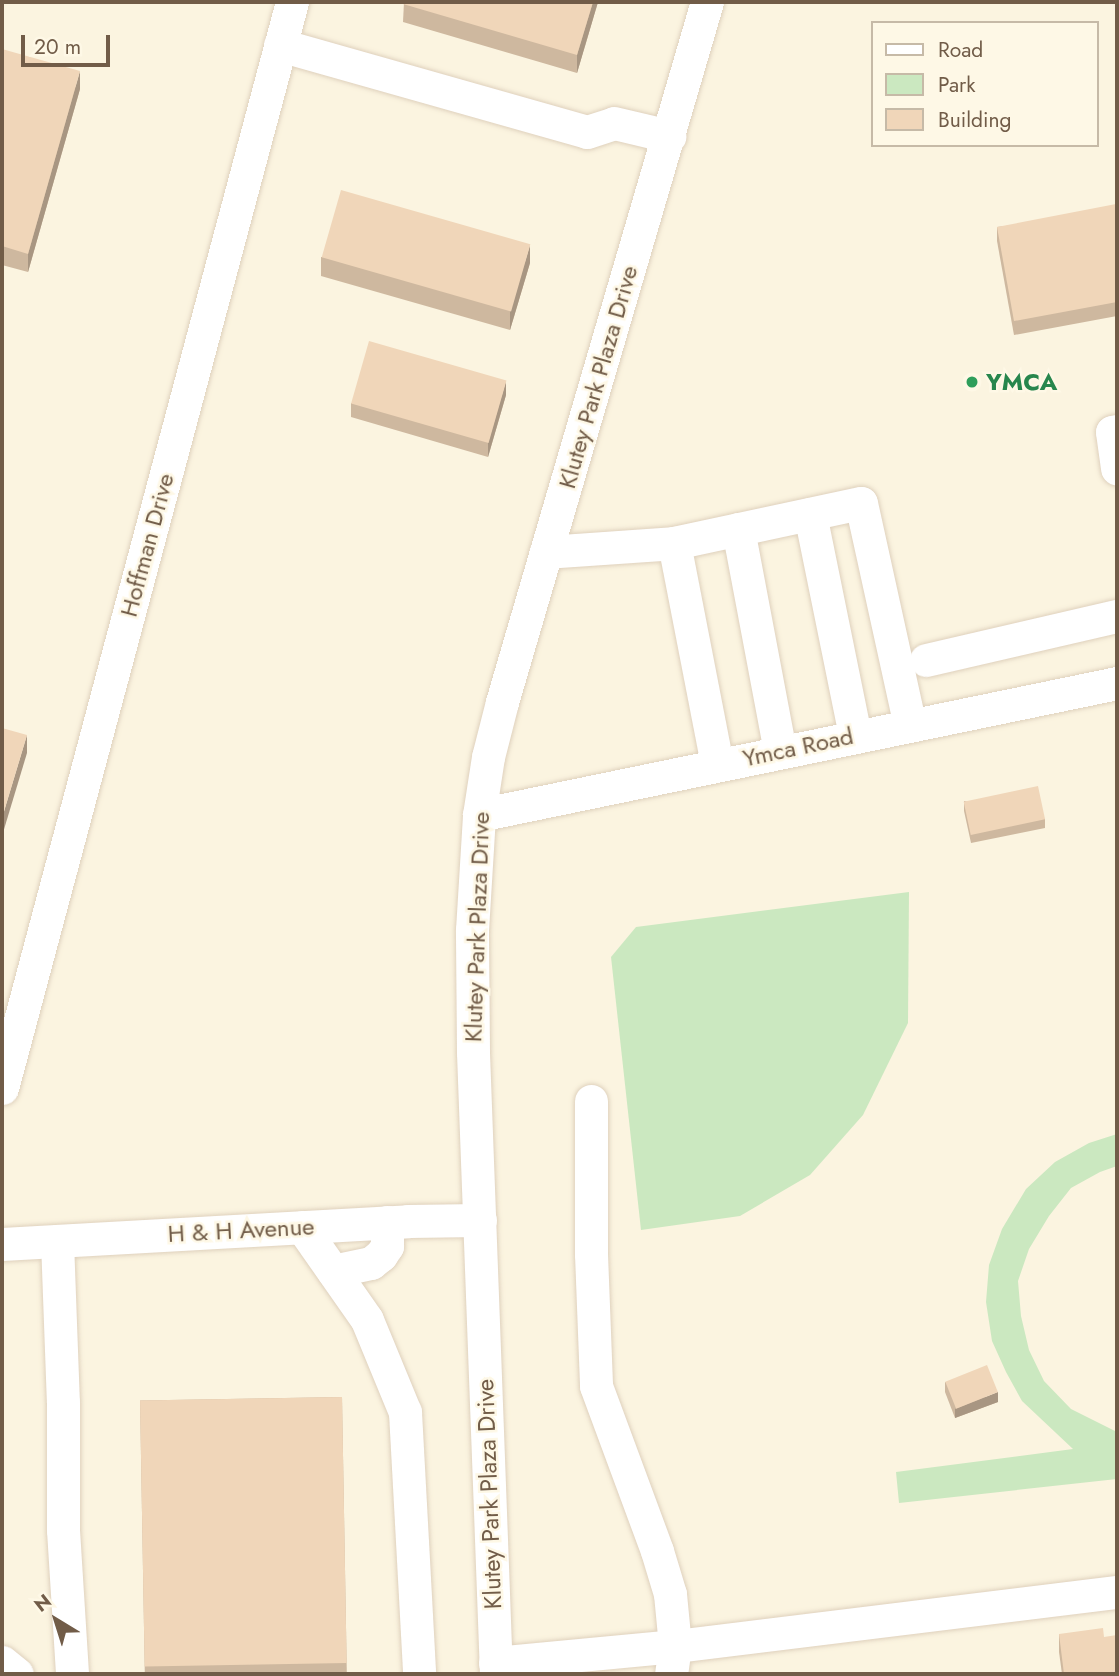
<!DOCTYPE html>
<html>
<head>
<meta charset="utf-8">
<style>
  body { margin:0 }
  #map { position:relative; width:1119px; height:1676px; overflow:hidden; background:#fbf4e0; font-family:Jost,sans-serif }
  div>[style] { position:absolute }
  .green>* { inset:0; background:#cbe8c0 }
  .roads { filter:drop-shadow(0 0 2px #dfd1bd) drop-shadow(0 0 2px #dfd1bd) }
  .minor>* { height:33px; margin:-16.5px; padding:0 16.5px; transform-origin:16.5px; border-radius:16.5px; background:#fff }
  .wall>* { inset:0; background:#ceb89f; transform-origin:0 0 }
  .shaded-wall>* { inset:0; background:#a89682 }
  .building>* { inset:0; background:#f0d6b9; transform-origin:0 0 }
  .dots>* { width:19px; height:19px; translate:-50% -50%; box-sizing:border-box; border:4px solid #fef8e6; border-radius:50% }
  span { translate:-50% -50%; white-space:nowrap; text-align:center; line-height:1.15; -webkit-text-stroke:5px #fef8e6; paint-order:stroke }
  .street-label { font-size:24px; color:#715c48 }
  .leisure-label { font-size:24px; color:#27864d; font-weight:700 }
  .left { translate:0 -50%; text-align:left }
  .frame { position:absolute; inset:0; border:4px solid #715c48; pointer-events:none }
  .legend { position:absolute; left:871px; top:21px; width:228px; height:126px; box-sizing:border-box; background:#fef8e6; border:2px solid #c6baa7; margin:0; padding:9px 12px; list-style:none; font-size:21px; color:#715c48 }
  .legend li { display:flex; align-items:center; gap:14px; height:35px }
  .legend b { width:35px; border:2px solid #c6baa7 }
  .north { position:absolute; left:21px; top:1585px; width:70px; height:70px; -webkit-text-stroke:5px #fef8e6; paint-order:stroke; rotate:322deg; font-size:19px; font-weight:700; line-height:28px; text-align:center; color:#715c48 }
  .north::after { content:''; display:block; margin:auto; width:24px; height:32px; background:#715c48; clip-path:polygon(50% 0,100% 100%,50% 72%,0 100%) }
  .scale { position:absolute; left:21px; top:35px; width:89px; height:32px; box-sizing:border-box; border:4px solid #715c48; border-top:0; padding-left:9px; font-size:21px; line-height:24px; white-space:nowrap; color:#715c48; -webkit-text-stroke:5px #fef8e6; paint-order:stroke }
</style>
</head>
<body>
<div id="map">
  <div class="green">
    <div style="clip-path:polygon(909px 892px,908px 1023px,863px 1115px,810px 1175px,740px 1216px,641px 1230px,611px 957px,636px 927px)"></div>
    <div style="clip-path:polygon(1117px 1134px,1117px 1166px,1100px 1172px,1071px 1188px,1049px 1216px,1029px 1249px,1018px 1281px,1021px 1316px,1029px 1350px,1044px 1381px,1071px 1409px,1117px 1432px,1117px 1479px,899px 1503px,896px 1472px,1073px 1449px,1022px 1401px,1006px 1372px,992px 1341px,986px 1302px,989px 1265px,1002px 1229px,1026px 1189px,1055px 1162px,1089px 1143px)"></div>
  </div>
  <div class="roads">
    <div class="minor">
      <div style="left:280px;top:45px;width:319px;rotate:15.8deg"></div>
      <div style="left:587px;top:132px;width:28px;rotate:-18deg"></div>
      <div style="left:614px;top:123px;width:57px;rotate:13.3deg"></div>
      <div style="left:1117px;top:431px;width:5px;rotate:169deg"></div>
      <div style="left:1112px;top:432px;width:37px;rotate:82deg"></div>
      <div style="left:810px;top:514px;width:226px;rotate:78.5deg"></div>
      <div style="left:738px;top:529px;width:226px;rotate:79.3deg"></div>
      <div style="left:674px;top:543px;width:191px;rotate:-12.1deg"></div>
      <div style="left:861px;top:503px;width:227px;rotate:77.6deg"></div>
      <div style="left:546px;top:552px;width:128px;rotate:-4deg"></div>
      <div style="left:674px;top:543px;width:225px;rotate:79deg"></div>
      <div style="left:926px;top:660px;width:196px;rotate:-13deg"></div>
      <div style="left:479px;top:815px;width:652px;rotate:-11.69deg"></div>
      <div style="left:2px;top:1088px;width:1124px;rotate:-75.05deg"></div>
      <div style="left:591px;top:1101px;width:153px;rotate:90deg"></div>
      <div style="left:591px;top:1254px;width:132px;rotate:87.8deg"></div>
      <div style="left:596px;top:1386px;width:176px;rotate:69.7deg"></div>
      <div style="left:657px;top:1551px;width:45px;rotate:73.2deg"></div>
      <div style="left:670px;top:1594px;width:52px;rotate:84.5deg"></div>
      <div style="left:675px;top:1646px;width:445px;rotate:-7deg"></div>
      <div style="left:302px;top:1227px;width:113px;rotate:55deg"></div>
      <div style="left:367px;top:1320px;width:100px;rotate:67.6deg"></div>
      <div style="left:405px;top:1412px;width:262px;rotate:86.9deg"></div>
      <div style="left:57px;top:1241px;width:161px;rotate:87.9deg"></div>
      <div style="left:63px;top:1402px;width:128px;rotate:90deg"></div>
      <div style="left:63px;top:1530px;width:144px;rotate:86.4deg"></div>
      <div style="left:2px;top:1244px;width:407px;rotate:-3.2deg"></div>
      <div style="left:408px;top:1221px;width:72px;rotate:-0.8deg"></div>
      <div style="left:333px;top:1271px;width:39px;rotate:-12deg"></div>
      <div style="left:371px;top:1263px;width:13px;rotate:-39deg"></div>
      <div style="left:381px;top:1255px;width:11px;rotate:-56deg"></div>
      <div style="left:387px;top:1246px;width:24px;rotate:-90deg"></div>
      <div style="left:2px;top:1662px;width:19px;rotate:39deg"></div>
      <div style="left:495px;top:1663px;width:181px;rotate:-5.4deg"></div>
      <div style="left:675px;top:1646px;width:28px;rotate:98deg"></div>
      <div style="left:496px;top:1674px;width:622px;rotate:-92.12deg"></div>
      <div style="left:473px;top:1052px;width:122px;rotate:-90.5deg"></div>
      <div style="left:472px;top:930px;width:115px;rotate:-86.5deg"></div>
      <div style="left:479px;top:815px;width:59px;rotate:-81.2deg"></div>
      <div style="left:488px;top:757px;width:57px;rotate:-75.7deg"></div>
      <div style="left:502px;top:702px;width:729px;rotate:-73.68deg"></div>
    </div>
  </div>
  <div class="wall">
    <div style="clip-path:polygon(404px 2px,598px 2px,577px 73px,403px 22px)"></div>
    <div style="clip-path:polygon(2px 49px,80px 89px,28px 272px,2px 265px)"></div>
    <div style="clip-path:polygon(1117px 212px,1117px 316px,1014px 335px,997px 241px,997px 227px)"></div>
    <div style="clip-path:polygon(321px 257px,530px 263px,510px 330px,321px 276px)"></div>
    <div style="clip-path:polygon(506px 395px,488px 457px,351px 417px,351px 403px)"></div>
    <div style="clip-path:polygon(964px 801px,1045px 819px,1045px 828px,971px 843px,964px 811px)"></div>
    <div style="clip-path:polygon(945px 1382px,998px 1402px,955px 1418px,945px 1392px)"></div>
    <div style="left:342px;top:1397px;width:277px;height:202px;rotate:89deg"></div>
    <div style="clip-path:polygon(1059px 1634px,1104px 1637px,1117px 1674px,1062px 1674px,1059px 1652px)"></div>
  </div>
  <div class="shaded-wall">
    <div style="clip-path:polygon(593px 2px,598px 2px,577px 73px,577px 55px)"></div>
    <div style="clip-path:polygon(80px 71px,80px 89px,28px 272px,28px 254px)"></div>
    <div style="clip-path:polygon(530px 245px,530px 263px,510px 330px,510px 312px)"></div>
    <div style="clip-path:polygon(506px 381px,506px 395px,488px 457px,488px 443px)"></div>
    <div style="clip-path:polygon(27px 735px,27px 753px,2px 836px,2px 818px)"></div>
    <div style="clip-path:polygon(998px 1392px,998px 1402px,955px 1418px,955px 1409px)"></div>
  </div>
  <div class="building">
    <div style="clip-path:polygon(404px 2px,593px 2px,577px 55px,403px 4px)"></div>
    <div style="clip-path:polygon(2px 49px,80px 71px,28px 254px,2px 246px)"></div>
    <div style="left:341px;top:190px;width:197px;height:70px;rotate:16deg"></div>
    <div style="clip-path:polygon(1116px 204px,1117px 212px,1117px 302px,1014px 321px,997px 227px)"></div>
    <div style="left:369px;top:341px;width:143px;height:65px;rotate:16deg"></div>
    <div style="clip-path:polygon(2px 728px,27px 735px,2px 818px)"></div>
    <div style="left:1038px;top:786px;width:34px;height:76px;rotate:78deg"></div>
    <div style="left:987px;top:1365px;width:29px;height:45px;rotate:68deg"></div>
    <div style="left:342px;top:1397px;width:266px;height:202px;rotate:89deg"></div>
    <div style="clip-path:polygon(1103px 1628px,1104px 1637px,1117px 1635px,1117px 1674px,1064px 1674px,1059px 1634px)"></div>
  </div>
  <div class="dots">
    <div style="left:972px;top:382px;background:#2e9e5b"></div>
  </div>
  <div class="street-label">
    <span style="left:598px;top:377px;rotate:-74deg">Klutey Park Plaza Drive</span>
    <span style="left:147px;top:545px;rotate:-75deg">Hoffman Drive</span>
    <span style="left:798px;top:747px;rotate:-12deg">Ymca Road</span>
    <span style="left:477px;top:927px;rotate:-88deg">Klutey Park Plaza Drive</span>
    <span style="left:241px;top:1230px;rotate:-3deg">H &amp; H Avenue</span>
    <span style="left:489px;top:1494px;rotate:-92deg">Klutey Park Plaza Drive</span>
  </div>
  <div class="leisure-label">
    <span class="left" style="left:986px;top:382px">YMCA</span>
  </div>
  <div class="frame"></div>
  <ul class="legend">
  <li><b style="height:9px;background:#fff"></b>Road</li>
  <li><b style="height:19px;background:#cbe8c0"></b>Park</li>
  <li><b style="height:19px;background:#f0d6b9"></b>Building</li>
  </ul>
  <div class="north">N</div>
  <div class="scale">20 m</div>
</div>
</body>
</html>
